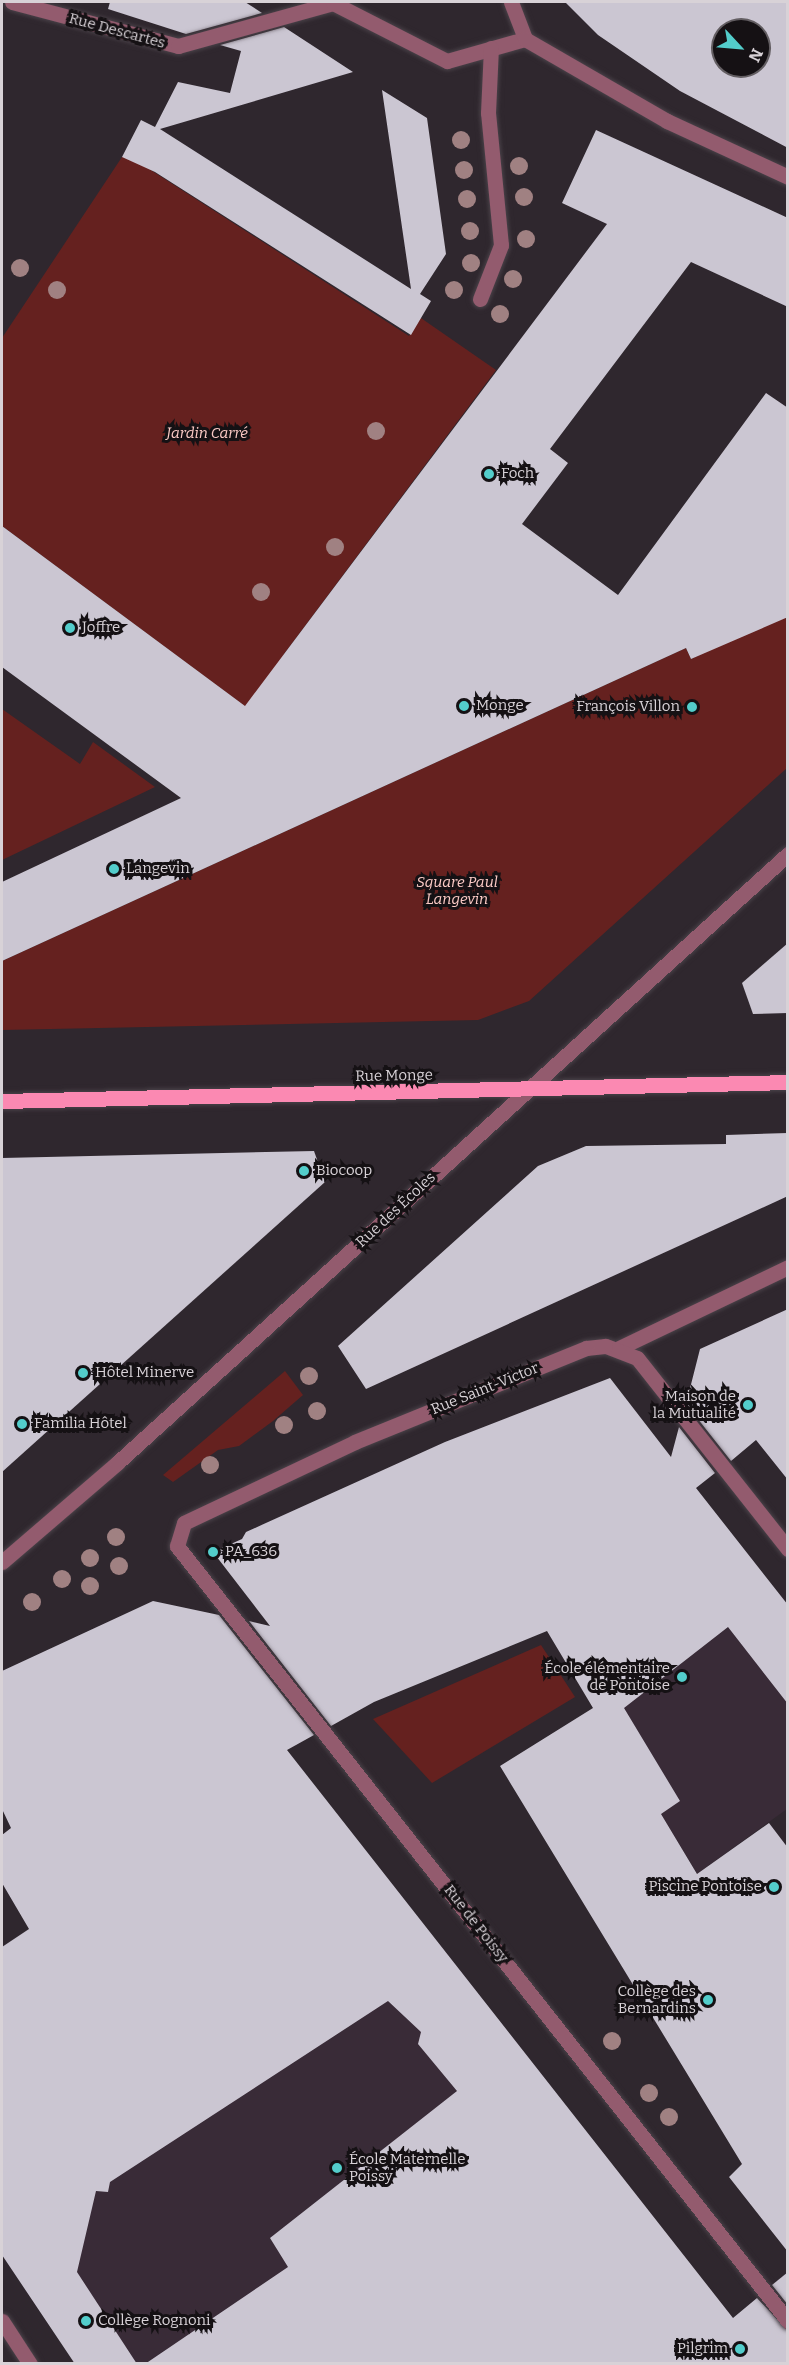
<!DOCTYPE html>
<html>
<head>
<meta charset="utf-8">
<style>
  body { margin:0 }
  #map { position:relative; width:789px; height:2365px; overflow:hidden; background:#2f272e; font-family:Bitter,serif }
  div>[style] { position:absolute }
  .built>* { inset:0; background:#392b37 }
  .green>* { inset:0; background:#65211f }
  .building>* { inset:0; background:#cbc6d2 }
  .roads { filter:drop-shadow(0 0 2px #4a4249) drop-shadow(0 0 2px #4a4249) }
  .minor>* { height:15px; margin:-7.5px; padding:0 7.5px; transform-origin:7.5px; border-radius:7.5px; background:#935b6e }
  .major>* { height:15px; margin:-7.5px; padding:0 7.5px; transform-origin:7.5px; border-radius:7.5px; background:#fb89b2 }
  .trees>* { width:18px; height:18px; margin:-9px; border-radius:50%; background:#a08182 }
  .dots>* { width:16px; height:16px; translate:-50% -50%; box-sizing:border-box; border:3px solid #151114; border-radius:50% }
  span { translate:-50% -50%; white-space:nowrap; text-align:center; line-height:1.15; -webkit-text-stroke:6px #151114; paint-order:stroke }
  .street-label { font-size:15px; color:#d8d2d7 }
  .park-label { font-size:15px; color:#fccbc6; font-style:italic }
  .poi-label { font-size:15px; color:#d8d2d7 }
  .left { translate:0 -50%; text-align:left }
  .right { translate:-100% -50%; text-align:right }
  .frame { position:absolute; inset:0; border:3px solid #d8d2d7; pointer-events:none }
  .north { position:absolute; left:711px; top:18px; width:60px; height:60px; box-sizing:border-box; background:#151114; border:2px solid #635e62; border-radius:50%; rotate:116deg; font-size:16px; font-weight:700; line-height:24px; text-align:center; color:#d8d2d7 }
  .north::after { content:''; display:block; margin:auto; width:21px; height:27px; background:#53cdcb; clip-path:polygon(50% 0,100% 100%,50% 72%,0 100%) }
</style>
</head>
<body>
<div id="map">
  <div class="built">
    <div style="clip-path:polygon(610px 1596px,787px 1605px,787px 1809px,697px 1874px,605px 1722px)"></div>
    <div style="clip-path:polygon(432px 1935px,553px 2089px,246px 2363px,75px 2363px,2px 2255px,2px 2229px,64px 2209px)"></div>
  </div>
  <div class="green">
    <div style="clip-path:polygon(129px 156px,409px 336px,418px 316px,496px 370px,284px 654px,258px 716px,2px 526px,2px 338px,122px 157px)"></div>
    <div style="clip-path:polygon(787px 612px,787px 768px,529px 1001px,478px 1020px,2px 1030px,2px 961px,686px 648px,691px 659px)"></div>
    <div style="clip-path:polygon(2px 709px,80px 764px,93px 742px,155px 787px,2px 860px)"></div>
    <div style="clip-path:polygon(285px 1371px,303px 1395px,273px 1421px,239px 1446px,218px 1450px,173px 1482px,163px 1475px)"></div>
    <div style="clip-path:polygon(541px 1645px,575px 1697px,432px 1783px,373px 1719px)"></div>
  </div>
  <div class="building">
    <div style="clip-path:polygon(110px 2px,245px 2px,262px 13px,186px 34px,108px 9px)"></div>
    <div style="clip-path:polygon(evenodd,565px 2px,788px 2px,788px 148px,680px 91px,598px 35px,565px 2px,723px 30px,759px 30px,759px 66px,723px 66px,723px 30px)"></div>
    <div style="clip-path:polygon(284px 27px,353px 72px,160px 129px,411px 289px,382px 90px,427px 118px,446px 254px,420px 294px,431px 301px,411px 335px,155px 172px,122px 157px,141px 120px,155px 127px,178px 82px,230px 93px,241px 51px,220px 45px)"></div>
    <div style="clip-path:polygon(596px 130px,788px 218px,788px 307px,691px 262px,550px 449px,568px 463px,522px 524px,618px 595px,766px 393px,788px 408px,788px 617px,691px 659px,686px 648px,2px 961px,2px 882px,181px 798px,2px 667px,2px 526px,245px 706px,607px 224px,562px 203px)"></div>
    <div style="clip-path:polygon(788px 943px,788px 1013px,753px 1014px,742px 983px)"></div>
    <div style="clip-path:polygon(788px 1133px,788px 1196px,366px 1389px,338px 1346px,538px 1166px,586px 1146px,726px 1144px,726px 1135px)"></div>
    <div style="clip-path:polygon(314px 1151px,325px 1182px,2px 1472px,2px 1158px)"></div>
    <div style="clip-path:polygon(788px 1309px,788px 1480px,756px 1440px,731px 1461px,686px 1404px,700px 1349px)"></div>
    <div style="clip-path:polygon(610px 1378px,671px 1457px,679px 1427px,715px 1473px,696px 1488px,788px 1605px,788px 1704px,728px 1627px,624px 1708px,680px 1801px,661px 1814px,697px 1874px,769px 1823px,788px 1848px,788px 2252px,729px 2177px,742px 2164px,500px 1766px,593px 1708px,547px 1631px,374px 1702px,331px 1726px,249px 1621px,270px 1626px,213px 1552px,242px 1539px,246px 1532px,445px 1442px)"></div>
    <div style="clip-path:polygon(153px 1601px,219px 1615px,314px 1735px,287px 1750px,733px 2318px,757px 2298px,788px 2331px,788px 2364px,145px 2364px,288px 2267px,270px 2238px,457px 2091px,418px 2044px,421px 2032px,388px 2001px,110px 2182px,108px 2192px,96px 2191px,77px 2272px,137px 2364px,75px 2364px,2px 2255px,2px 1947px,29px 1929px,2px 1883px,2px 1835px,11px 1828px,2px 1809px,2px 1671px)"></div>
    <div style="clip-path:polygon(788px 2272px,788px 2305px,772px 2285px)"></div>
  </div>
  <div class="roads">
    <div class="minor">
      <div style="left:12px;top:2px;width:172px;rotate:14.8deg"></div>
      <div style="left:178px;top:46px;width:161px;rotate:-15.5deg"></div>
      <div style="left:333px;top:3px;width:128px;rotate:27deg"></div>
      <div style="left:447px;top:61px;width:81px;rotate:-15.8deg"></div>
      <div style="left:511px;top:2px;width:40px;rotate:69deg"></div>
      <div style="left:525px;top:39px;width:164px;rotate:30deg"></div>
      <div style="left:667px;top:121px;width:133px;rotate:24.8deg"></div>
      <div style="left:480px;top:299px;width:58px;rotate:-68.7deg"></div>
      <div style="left:501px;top:245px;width:133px;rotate:-95.6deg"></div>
      <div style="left:488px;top:113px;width:65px;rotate:-87.4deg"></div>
      <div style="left:619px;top:1348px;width:187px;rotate:-25.6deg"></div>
      <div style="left:788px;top:1549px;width:243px;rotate:-128.3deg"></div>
      <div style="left:637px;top:1358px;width:34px;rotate:-159deg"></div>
      <div style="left:605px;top:1346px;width:19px;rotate:174deg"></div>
      <div style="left:586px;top:1348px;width:249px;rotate:157.9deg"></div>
      <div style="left:355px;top:1442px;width:189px;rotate:154.7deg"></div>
      <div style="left:184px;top:1523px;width:24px;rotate:107deg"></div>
      <div style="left:177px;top:1546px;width:987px;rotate:51.75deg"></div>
      <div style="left:2px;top:1562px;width:152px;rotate:-40.7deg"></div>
      <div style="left:117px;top:1463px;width:906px;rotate:-42.23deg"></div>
      <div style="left:2px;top:2321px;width:51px;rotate:56.9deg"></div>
    </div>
    <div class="major">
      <div style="left:2px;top:1101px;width:786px;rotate:-1.38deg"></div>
    </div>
  </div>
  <div class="trees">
    <div style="left:461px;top:140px"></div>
    <div style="left:519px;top:166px"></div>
    <div style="left:464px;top:170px"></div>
    <div style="left:524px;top:197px"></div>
    <div style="left:467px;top:199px"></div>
    <div style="left:470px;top:231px"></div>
    <div style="left:526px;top:239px"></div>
    <div style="left:471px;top:263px"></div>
    <div style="left:20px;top:268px"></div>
    <div style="left:513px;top:279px"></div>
    <div style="left:57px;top:290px"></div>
    <div style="left:454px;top:290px"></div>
    <div style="left:500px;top:314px"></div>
    <div style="left:376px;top:431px"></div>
    <div style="left:335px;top:547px"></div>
    <div style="left:261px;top:592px"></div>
    <div style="left:309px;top:1376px"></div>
    <div style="left:317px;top:1411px"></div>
    <div style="left:284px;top:1425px"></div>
    <div style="left:210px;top:1465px"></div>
    <div style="left:116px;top:1537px"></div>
    <div style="left:90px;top:1558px"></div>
    <div style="left:119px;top:1566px"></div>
    <div style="left:62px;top:1579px"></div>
    <div style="left:90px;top:1586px"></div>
    <div style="left:32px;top:1602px"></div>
    <div style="left:612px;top:2041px"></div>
    <div style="left:649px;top:2093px"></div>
    <div style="left:669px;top:2117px"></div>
  </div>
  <div class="dots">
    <div style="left:489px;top:474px;background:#53cdcb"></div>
    <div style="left:70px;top:628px;background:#53cdcb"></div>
    <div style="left:464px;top:706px;background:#53cdcb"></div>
    <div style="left:692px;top:707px;background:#53cdcb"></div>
    <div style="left:114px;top:869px;background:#53cdcb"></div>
    <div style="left:304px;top:1171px;background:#53cdcb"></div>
    <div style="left:83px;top:1373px;background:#53cdcb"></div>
    <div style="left:748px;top:1405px;background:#53cdcb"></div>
    <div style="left:22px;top:1424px;background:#53cdcb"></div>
    <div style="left:213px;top:1552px;background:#53cdcb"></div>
    <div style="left:682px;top:1677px;background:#53cdcb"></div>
    <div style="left:774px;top:1887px;background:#53cdcb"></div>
    <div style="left:708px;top:2000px;background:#53cdcb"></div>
    <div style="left:337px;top:2168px;background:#53cdcb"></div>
    <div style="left:86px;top:2321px;background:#53cdcb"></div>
    <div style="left:740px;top:2349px;background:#53cdcb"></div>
  </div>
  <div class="street-label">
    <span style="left:117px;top:31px;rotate:15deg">Rue Descartes</span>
    <span style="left:394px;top:1076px;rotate:-1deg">Rue Monge</span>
    <span style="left:396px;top:1210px;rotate:-43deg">Rue des Écoles</span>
    <span style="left:485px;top:1389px;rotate:-22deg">Rue Saint-Victor</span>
    <span style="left:476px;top:1924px;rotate:52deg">Rue de Poissy</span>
  </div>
  <div class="park-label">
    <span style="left:207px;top:434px">Jardin Carré</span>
    <span style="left:457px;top:891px">Square Paul<br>Langevin</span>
  </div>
  <div class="poi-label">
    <span class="left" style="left:501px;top:474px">Foch</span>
    <span class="left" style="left:82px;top:628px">Joffre</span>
    <span class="left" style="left:476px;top:706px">Monge</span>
    <span class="right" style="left:680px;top:707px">François Villon</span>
    <span class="left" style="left:126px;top:869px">Langevin</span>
    <span class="left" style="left:316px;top:1171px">Biocoop</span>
    <span class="left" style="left:95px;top:1373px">Hôtel Minerve</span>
    <span class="right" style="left:736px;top:1405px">Maison de<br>la Mutualité</span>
    <span class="left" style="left:34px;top:1424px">Familia Hôtel</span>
    <span class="left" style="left:225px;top:1552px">PA_636</span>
    <span class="right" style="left:670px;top:1677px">École élémentaire<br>de Pontoise</span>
    <span class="right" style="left:762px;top:1887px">Piscine Pontoise</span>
    <span class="right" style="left:696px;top:2000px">Collège des<br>Bernardins</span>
    <span class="left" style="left:349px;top:2168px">École Maternelle<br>Poissy</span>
    <span class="left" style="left:98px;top:2321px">Collège Rognoni</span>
    <span class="right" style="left:728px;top:2349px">Pilgrim</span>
  </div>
  <div class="frame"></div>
  <div class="north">N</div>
</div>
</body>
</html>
